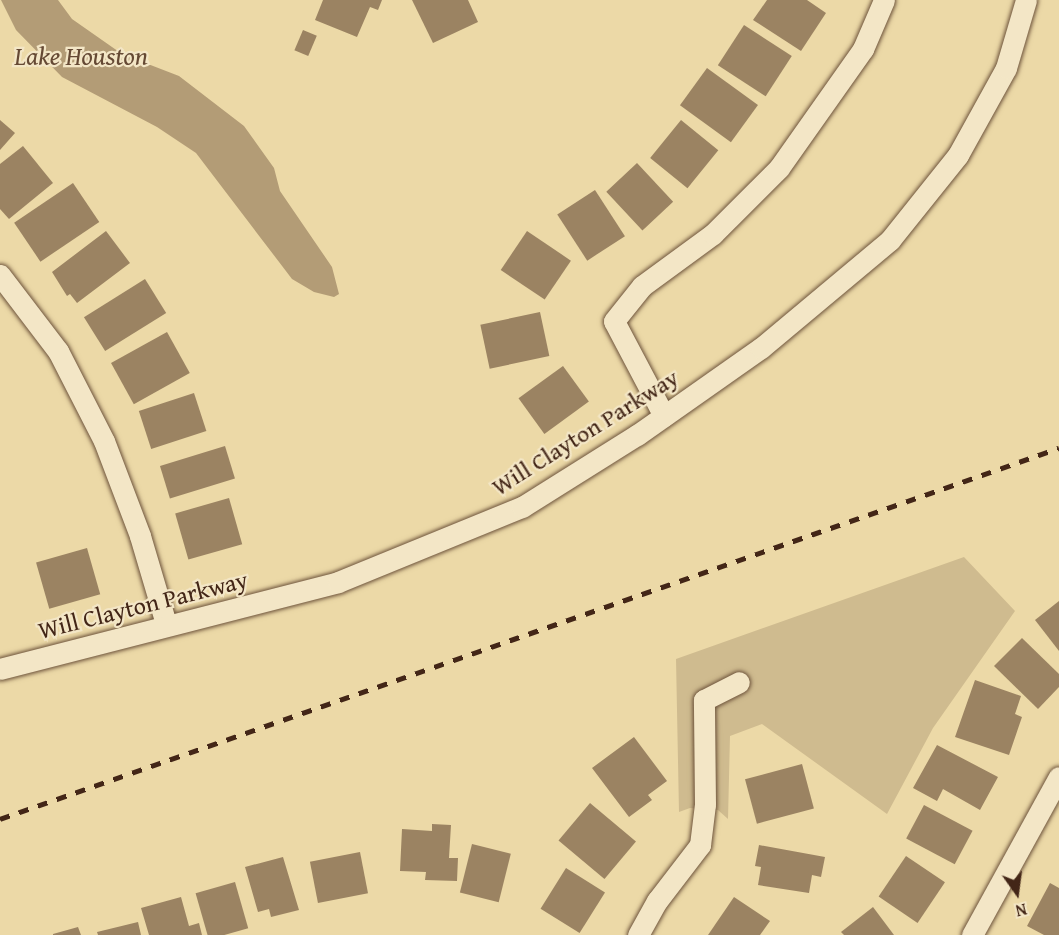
<!DOCTYPE html>
<html>
<head>
<meta charset="utf-8">
<style>
  body { margin:0 }
  #map { position:relative; width:1059px; height:935px; overflow:hidden; background:#ecd9a7; font-family:"Gentium Book Plus",serif }
  div>[style] { position:absolute }
  .green>* { inset:0; background:#cfbb8f }
  .water>* { inset:0; background:#b39c76 }
  .building>* { inset:0; background:#9b8362; transform-origin:0 0 }
  .roads { filter:drop-shadow(0 0 2px #6d533b) drop-shadow(0 0 2px #6d533b) }
  .minor>* { height:21px; margin:-10.5px; padding:0 10.5px; transform-origin:10.5px; border-radius:10.5px; background:#f3e6c6 }
  .rail>* { height:4.5px; margin-top:-2.25px; transform-origin:0; background:repeating-linear-gradient(90deg,#432617 0 10px,transparent 0 20px) }
  span { translate:-50% -50%; white-space:nowrap; text-align:center; line-height:1.15; -webkit-text-stroke:4.5px #f3e6c6; paint-order:stroke }
  .street-label { font-size:24px; color:#432617 }
  .water-label { font-size:26px; color:#654934; font-style:italic }
  .north { position:absolute; left:987px; top:863px; width:60px; height:60px; -webkit-text-stroke:4px #f3e6c6; paint-order:stroke; rotate:166deg; font-size:16px; font-weight:700; line-height:24px; text-align:center; color:#432617 }
  .north::after { content:''; display:block; margin:auto; width:21px; height:27px; background:#432617; clip-path:polygon(50% 0,100% 100%,50% 72%,0 100%) }
</style>
</head>
<body>
<div id="map">
  <div class="green">
    <div style="clip-path:polygon(964px 557px,1015px 611px,933px 728px,887px 814px,762px 724px,730px 736px,728px 819px,718px 810px,690px 808px,679px 812px,676px 659px)"></div>
  </div>
  <div class="water">
    <div style="clip-path:polygon(1px 0,58px 0,72px 19px,122px 54px,179px 76px,244px 126px,274px 168px,280px 191px,332px 267px,339px 294px,334px 297px,314px 292px,292px 279px,196px 153px,157px 127px,62px 77px,16px 30px)"></div>
  </div>
  <div class="building">
    <div style="clip-path:polygon(323px 0,382px 0,378px 10px,370px 7px,357px 37px,315px 20px)"></div>
    <div style="clip-path:polygon(412px 0,468px 0,478px 22px,433px 43px)"></div>
    <div style="clip-path:polygon(767px 0,807px 0,826px 13px,801px 51px,753px 20px)"></div>
    <div style="left:744px;top:25px;width:57px;height:48px;rotate:33deg"></div>
    <div style="left:303px;top:30px;width:15px;height:22px;rotate:23deg"></div>
    <div style="left:707px;top:68px;width:63px;height:46px;rotate:36deg"></div>
    <div style="clip-path:polygon(0 120px,15px 133px,0 150px)"></div>
    <div style="left:681px;top:120px;width:48px;height:49px;rotate:39deg"></div>
    <div style="clip-path:polygon(23px 146px,53px 183px,9px 219px,0 209px,0 164px)"></div>
    <div style="left:637px;top:163px;width:53px;height:42px;rotate:47deg"></div>
    <div style="left:73px;top:183px;width:47px;height:71px;rotate:56deg"></div>
    <div style="left:595px;top:190px;width:55px;height:45px;rotate:57deg"></div>
    <div style="clip-path:polygon(106px 231px,130px 263px,77px 303px,70px 294px,67px 296px,52px 272px)"></div>
    <div style="left:527px;top:231px;width:53px;height:47px;rotate:34deg"></div>
    <div style="left:145px;top:279px;width:40px;height:72px;rotate:58deg"></div>
    <div style="left:540px;top:312px;width:45px;height:61px;rotate:78deg"></div>
    <div style="left:167px;top:332px;width:47px;height:64px;rotate:61deg"></div>
    <div style="left:563px;top:366px;width:44px;height:55px;rotate:54deg"></div>
    <div style="left:194px;top:393px;width:40px;height:58px;rotate:72deg"></div>
    <div style="left:225px;top:446px;width:34px;height:68px;rotate:73deg"></div>
    <div style="left:229px;top:498px;width:48px;height:56px;rotate:74deg"></div>
    <div style="left:87px;top:548px;width:48px;height:53px;rotate:74deg"></div>
    <div style="clip-path:polygon(1059px 601px,1059px 651px,1035px 620px)"></div>
    <div style="clip-path:polygon(1022px 638px,1059px 674px,1059px 687px,1038px 709px,994px 666px)"></div>
    <div style="clip-path:polygon(975px 680px,1021px 696px,1015px 714px,1022px 717px,1009px 755px,955px 737px)"></div>
    <div style="clip-path:polygon(634px 737px,667px 781px,648px 795px,652px 800px,629px 817px,592px 768px)"></div>
    <div style="clip-path:polygon(937px 745px,998px 777px,980px 810px,943px 789px,937px 801px,913px 788px)"></div>
    <div style="left:802px;top:764px;width:46px;height:59px;rotate:75deg"></div>
    <div style="left:590px;top:803px;width:60px;height:49px;rotate:40deg"></div>
    <div style="left:924px;top:805px;width:55px;height:38px;rotate:28deg"></div>
    <div style="clip-path:polygon(432px 824px,451px 825px,449px 858px,458px 858px,457px 881px,425px 880px,426px 872px,400px 871px,402px 829px,432px 831px)"></div>
    <div style="left:472px;top:844px;width:40px;height:50px;rotate:14deg"></div>
    <div style="clip-path:polygon(759px 845px,825px 857px,821px 877px,812px 875px,809px 893px,758px 885px,761px 867px,755px 866px)"></div>
    <div style="left:360px;top:852px;width:42px;height:51px;rotate:79deg"></div>
    <div style="left:906px;top:856px;width:47px;height:49px;rotate:34deg"></div>
    <div style="clip-path:polygon(283px 857px,299px 910px,271px 917px,269px 909px,258px 912px,245px 867px)"></div>
    <div style="left:566px;top:868px;width:46px;height:48px;rotate:32deg"></div>
    <div style="left:235px;top:882px;width:48px;height:41px;rotate:74deg"></div>
    <div style="clip-path:polygon(1050px 883px,1059px 888px,1059px 935px,1044px 935px,1027px 926px)"></div>
    <div style="clip-path:polygon(181px 897px,189px 926px,199px 923px,202px 935px,149px 935px,141px 908px)"></div>
    <div style="clip-path:polygon(734px 897px,770px 921px,760px 935px,708px 935px)"></div>
    <div style="clip-path:polygon(873px 907px,894px 935px,844px 935px,841px 932px)"></div>
    <div style="clip-path:polygon(138px 922px,141px 935px,98px 935px,97px 932px)"></div>
    <div style="clip-path:polygon(78px 927px,81px 935px,53px 935px,53px 934px)"></div>
  </div>
  <div class="roads">
    <div class="minor">
      <div style="left:0;top:275px;width:96px;rotate:52.7deg"></div>
      <div style="left:58px;top:351px;width:101px;rotate:62.9deg"></div>
      <div style="left:104px;top:441px;width:102px;rotate:69.2deg"></div>
      <div style="left:140px;top:536px;width:92px;rotate:73.5deg"></div>
      <div style="left:664px;top:416px;width:107px;rotate:-117.8deg"></div>
      <div style="left:614px;top:321px;width:45px;rotate:-51.3deg"></div>
      <div style="left:642px;top:286px;width:88px;rotate:-36.2deg"></div>
      <div style="left:713px;top:234px;width:93px;rotate:-45deg"></div>
      <div style="left:779px;top:168px;width:146px;rotate:-54.8deg"></div>
      <div style="left:863px;top:49px;width:53px;rotate:-66.8deg"></div>
      <div style="left:0;top:669px;width:349px;rotate:-14.4deg"></div>
      <div style="left:338px;top:582px;width:199px;rotate:-22.2deg"></div>
      <div style="left:522px;top:507px;width:136px;rotate:-32.1deg"></div>
      <div style="left:637px;top:435px;width:151px;rotate:-35.1deg"></div>
      <div style="left:761px;top:348px;width:168px;rotate:-39.9deg"></div>
      <div style="left:890px;top:240px;width:109px;rotate:-51.3deg"></div>
      <div style="left:958px;top:155px;width:99px;rotate:-61.1deg"></div>
      <div style="left:1006px;top:68px;width:71px;rotate:-73.6deg"></div>
      <div style="left:638px;top:935px;width:39px;rotate:-61deg"></div>
      <div style="left:657px;top:901px;width:71px;rotate:-52.5deg"></div>
      <div style="left:700px;top:845px;width:41px;rotate:-83deg"></div>
      <div style="left:705px;top:804px;width:104px;rotate:-90.6deg"></div>
      <div style="left:704px;top:700px;width:39px;rotate:-27deg"></div>
      <div style="left:972px;top:935px;width:180px;rotate:-61.2deg"></div>
    </div>
  </div>
  <div class="rail">
    <div style="left:0;top:819px;width:1122px;rotate:-19.31deg"></div>
  </div>
  <div class="street-label">
    <span style="left:585px;top:432px;rotate:-32deg">Will Clayton Parkway</span>
    <span style="left:143px;top:605px;rotate:-14deg">Will Clayton Parkway</span>
  </div>
  <div class="water-label">
    <span style="left:81px;top:56px">Lake Houston</span>
  </div>
  <div class="north">N</div>
</div>
</body>
</html>
